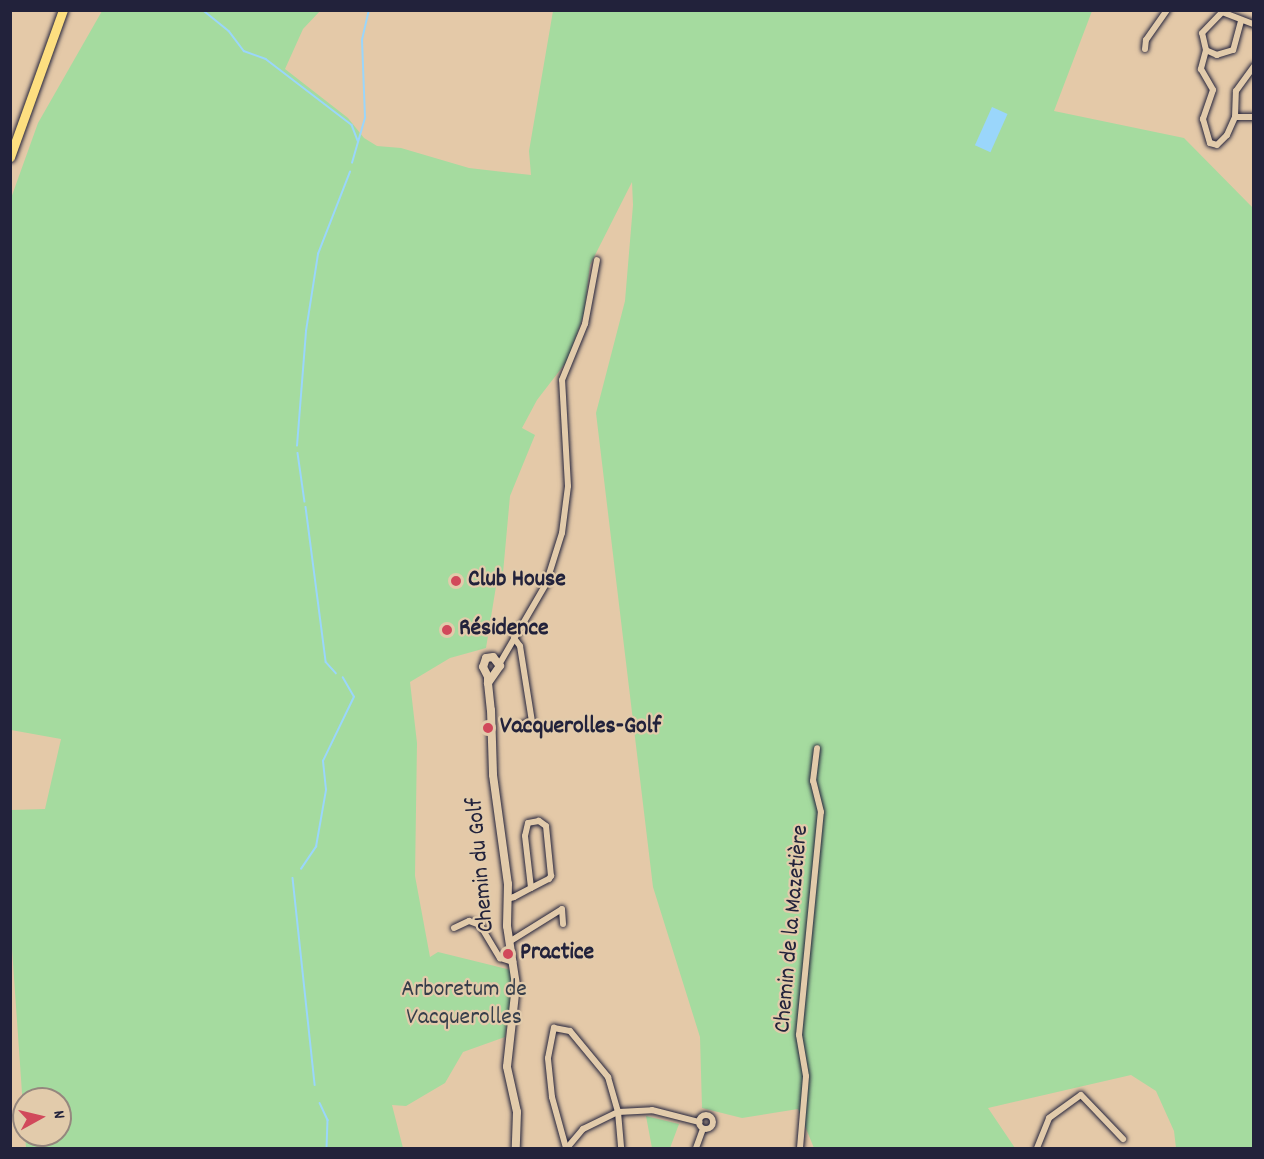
<!DOCTYPE html>
<html>
<head>
<meta charset="utf-8">
<style>
  body { margin:0 }
  #map { position:relative; width:1264px; height:1159px; overflow:hidden; background:#e4c9a8; font-family:Dekko,sans-serif }
  div>[style] { position:absolute }
  .green>* { inset:0; background:#a5db9f }
  .water>* { inset:0; background:#9ad6fb; transform-origin:0 0 }
  .stream>* { height:1.5px; margin:-0.75px; padding:0 0.75px; transform-origin:0.75px; border-radius:0.75px; background:#9ad6fb }
  .roads { filter:drop-shadow(0 0 2px #22223b) drop-shadow(0 0 2px #22223b) }
  .street>* { height:6px; margin:-3px; padding:0 3px; transform-origin:3px; border-radius:3px; background:#e2cbab }
  .street>.ring { margin:-3px; padding:0; box-sizing:content-box; background:none; border:6px solid #e2cbab; border-radius:50% }
  .secondary>* { height:8px; margin:-4px; padding:0 4px; transform-origin:4px; border-radius:4px; background:#e2cbab }
  .primary>* { height:9px; margin:-4.5px; padding:0 4.5px; transform-origin:4.5px; border-radius:4.5px; background:#fddf80 }
  .dots>* { width:16px; height:16px; translate:-50% -50%; box-sizing:border-box; border:3px solid #e2cbab; border-radius:50% }
  span { translate:-50% -50%; white-space:nowrap; text-align:center; line-height:1.15; -webkit-text-stroke:4.5px #e2cbab; paint-order:stroke }
  .poi-label { font-size:24px; color:#22223b; font-weight:700 }
  .left { translate:0 -50%; text-align:left }
  .street-label { font-size:24px; color:#22223b }
  .park-label { font-size:24px; color:#363e4a }
  .frame { position:absolute; inset:0; border:12px solid #22223b; pointer-events:none }
  .north { position:absolute; left:12px; top:1087px; width:60px; height:60px; box-sizing:border-box; background:#e2cbab; border:2px solid #95877e; border-radius:50%; rotate:82deg; font-size:16px; font-weight:700; line-height:24px; text-align:center; color:#22223b }
  .north::after { content:''; display:block; margin:auto; width:21px; height:27px; background:#d1495b; clip-path:polygon(50% 0,100% 100%,50% 72%,0 100%) }
</style>
</head>
<body>
<div id="map">
  <div class="green">
    <div style="clip-path:polygon(102px 11px,320px 11px,303px 29px,285px 69px,348px 118px,364px 138px,377px 146px,401px 148px,469px 168px,531px 175px,529px 151px,553px 11px,1092px 11px,1054px 111px,1184px 138px,1253px 208px,1253px 1148px,1176px 1148px,1174px 1131px,1156px 1091px,1131px 1075px,988px 1108px,1015px 1148px,814px 1148px,798px 1109px,742px 1118px,702px 1108px,700px 1037px,653px 887px,596px 413px,625px 301px,633px 205px,632px 182px,590px 265px,584px 314px,567px 361px,537px 400px,522px 428px,535px 435px,510px 496px,503px 573px,498px 574px,486px 648px,450px 658px,410px 682px,417px 743px,415px 876px,430px 957px,438px 952px,511px 970px,513px 987px,505px 1037px,463px 1052px,445px 1083px,406px 1106px,392px 1105px,403px 1148px,26px 1148px,25px 1135px,60px 1135px,60px 1099px,24px 1099px,24px 1122px,11px 934px,11px 810px,45px 809px,61px 739px,11px 730px,10px 201px,38px 123px)"></div>
    <div style="clip-path:polygon(646px 1116px,679px 1124px,670px 1148px,652px 1148px)"></div>
  </div>
  <div class="water">
    <div style="left:992px;top:107px;width:17px;height:42px;rotate:24deg"></div>
  </div>
  <div class="stream">
    <div style="left:203px;top:10px;width:33px;rotate:39deg"></div>
    <div style="left:229px;top:31px;width:25px;rotate:53deg"></div>
    <div style="left:244px;top:51px;width:23px;rotate:20deg"></div>
    <div style="left:266px;top:59px;width:108px;rotate:37.5deg"></div>
    <div style="left:352px;top:125px;width:17px;rotate:69deg"></div>
    <div style="left:352px;top:163px;width:47px;rotate:-73.9deg"></div>
    <div style="left:365px;top:118px;width:78px;rotate:-92.2deg"></div>
    <div style="left:362px;top:40px;width:31px;rotate:-77deg"></div>
    <div style="left:297px;top:446px;width:115px;rotate:-85.5deg"></div>
    <div style="left:306px;top:331px;width:78px;rotate:-81.1deg"></div>
    <div style="left:318px;top:254px;width:88px;rotate:-68.7deg"></div>
    <div style="left:298px;top:453px;width:49px;rotate:81.9deg"></div>
    <div style="left:306px;top:507px;width:156px;rotate:82.6deg"></div>
    <div style="left:326px;top:662px;width:15px;rotate:48deg"></div>
    <div style="left:301px;top:869px;width:27px;rotate:-56deg"></div>
    <div style="left:316px;top:847px;width:58px;rotate:-80deg"></div>
    <div style="left:326px;top:790px;width:29px;rotate:-96deg"></div>
    <div style="left:323px;top:761px;width:71px;rotate:-64.2deg"></div>
    <div style="left:354px;top:697px;width:22px;rotate:-120deg"></div>
    <div style="left:293px;top:878px;width:208px;rotate:83.9deg"></div>
    <div style="left:320px;top:1103px;width:19px;rotate:65deg"></div>
    <div style="left:328px;top:1120px;width:28px;rotate:92deg"></div>
  </div>
  <div class="roads">
    <div class="street">
      <div style="left:1241px;top:21px;width:30px;rotate:105deg"></div>
      <div style="left:1233px;top:50px;width:17px;rotate:163deg"></div>
      <div style="left:1217px;top:55px;width:12px;rotate:-156deg"></div>
      <div style="left:1206px;top:50px;width:17px;rotate:-103deg"></div>
      <div style="left:1202px;top:33px;width:29px;rotate:-46deg"></div>
      <div style="left:1222px;top:12px;width:34px;rotate:21deg"></div>
      <div style="left:1145px;top:49px;width:9px;rotate:-84deg"></div>
      <div style="left:1146px;top:40px;width:37px;rotate:-55deg"></div>
      <div style="left:1206px;top:50px;width:20px;rotate:105deg"></div>
      <div style="left:1201px;top:69px;width:24px;rotate:60deg"></div>
      <div style="left:1213px;top:90px;width:31px;rotate:109deg"></div>
      <div style="left:1203px;top:119px;width:25px;rotate:74deg"></div>
      <div style="left:1210px;top:143px;width:7px;rotate:16deg"></div>
      <div style="left:1217px;top:145px;width:14px;rotate:-45deg"></div>
      <div style="left:1227px;top:135px;width:20px;rotate:-66deg"></div>
      <div style="left:1235px;top:117px;width:26px;rotate:-88deg"></div>
      <div style="left:1236px;top:91px;width:31px;rotate:-54deg"></div>
      <div style="left:1235px;top:117px;width:19px"></div>
      <div style="left:514px;top:638px;width:10px;rotate:53deg"></div>
      <div style="left:520px;top:646px;width:77px;rotate:81deg"></div>
      <div style="left:532px;top:722px;width:9px;rotate:167deg"></div>
      <div style="left:500px;top:663px;width:91px;rotate:-59.8deg"></div>
      <div style="left:546px;top:584px;width:53px;rotate:-72.6deg"></div>
      <div style="left:562px;top:533px;width:47px;rotate:-82.7deg"></div>
      <div style="left:568px;top:486px;width:106px;rotate:-93.2deg"></div>
      <div style="left:562px;top:380px;width:61px;rotate:-67.7deg"></div>
      <div style="left:585px;top:324px;width:65px;rotate:-79.4deg"></div>
      <div style="left:508px;top:899px;width:6px;rotate:-18deg"></div>
      <div style="left:514px;top:897px;width:19px;rotate:-28deg"></div>
      <div style="left:531px;top:888px;width:20px;rotate:-27deg"></div>
      <div style="left:549px;top:879px;width:4px;rotate:-56deg"></div>
      <div style="left:551px;top:876px;width:50px;rotate:-95.7deg"></div>
      <div style="left:546px;top:826px;width:9px;rotate:-144deg"></div>
      <div style="left:539px;top:821px;width:11px;rotate:170deg"></div>
      <div style="left:528px;top:823px;width:13px;rotate:103deg"></div>
      <div style="left:525px;top:836px;width:52px;rotate:83.4deg"></div>
      <div style="left:454px;top:928px;width:17px;rotate:-25deg"></div>
      <div style="left:469px;top:921px;width:12px;rotate:20deg"></div>
      <div style="left:480px;top:925px;width:39px;rotate:59deg"></div>
      <div style="left:500px;top:958px;width:14px;rotate:17deg"></div>
      <div style="left:509px;top:942px;width:62px;rotate:-31.9deg"></div>
      <div style="left:562px;top:909px;width:15px;rotate:86deg"></div>
      <div class="ring" style="left:699px;top:1115px;width:8px;height:8px"></div>
      <div style="left:566px;top:1148px;width:53px;rotate:-105.4deg"></div>
      <div style="left:552px;top:1097px;width:39px;rotate:-96deg"></div>
      <div style="left:548px;top:1058px;width:31px;rotate:-79deg"></div>
      <div style="left:554px;top:1028px;width:16px;rotate:11deg"></div>
      <div style="left:570px;top:1031px;width:60px;rotate:50.4deg"></div>
      <div style="left:608px;top:1077px;width:36px;rotate:74deg"></div>
      <div style="left:618px;top:1112px;width:36px;rotate:85deg"></div>
      <div style="left:567px;top:1148px;width:25px;rotate:-50deg"></div>
      <div style="left:583px;top:1129px;width:39px;rotate:-26deg"></div>
      <div style="left:618px;top:1112px;width:34px;rotate:-3deg"></div>
      <div style="left:652px;top:1110px;width:49px;rotate:14.3deg"></div>
      <div style="left:696px;top:1148px;width:20px;rotate:-70deg"></div>
      <div style="left:800px;top:1148px;width:72px;rotate:-85.2deg"></div>
      <div style="left:806px;top:1076px;width:42px;rotate:-99.7deg"></div>
      <div style="left:799px;top:1035px;width:224px;rotate:-84.4deg"></div>
      <div style="left:821px;top:812px;width:32px;rotate:-104deg"></div>
      <div style="left:813px;top:781px;width:33px;rotate:-83deg"></div>
      <div style="left:1037px;top:1148px;width:32px;rotate:-68deg"></div>
      <div style="left:1049px;top:1118px;width:39px;rotate:-36deg"></div>
      <div style="left:1081px;top:1095px;width:61px;rotate:46.3deg"></div>
    </div>
    <div class="secondary">
      <div style="left:488px;top:683px;width:21px;rotate:-55deg"></div>
      <div style="left:500px;top:666px;width:11px;rotate:-128deg"></div>
      <div style="left:493px;top:657px;width:7px;rotate:172deg"></div>
      <div style="left:486px;top:658px;width:9px;rotate:108deg"></div>
      <div style="left:483px;top:667px;width:11px;rotate:63deg"></div>
      <div style="left:488px;top:677px;width:6px;rotate:90deg"></div>
      <div style="left:488px;top:683px;width:27px;rotate:84deg"></div>
      <div style="left:491px;top:710px;width:65px;rotate:88.2deg"></div>
      <div style="left:493px;top:775px;width:110px;rotate:82.2deg"></div>
      <div style="left:508px;top:884px;width:42px;rotate:91.4deg"></div>
      <div style="left:507px;top:926px;width:60px;rotate:81.3deg"></div>
      <div style="left:516px;top:985px;width:82px;rotate:96.3deg"></div>
      <div style="left:507px;top:1067px;width:46px;rotate:77.5deg"></div>
      <div style="left:517px;top:1112px;width:36px;rotate:92deg"></div>
    </div>
    <div class="primary">
      <div style="left:10px;top:157px;width:156px;rotate:-70.2deg"></div>
    </div>
  </div>
  <div class="dots">
    <div style="left:456px;top:581px;background:#d1495b"></div>
    <div style="left:447px;top:630px;background:#d1495b"></div>
    <div style="left:488px;top:728px;background:#d1495b"></div>
    <div style="left:508px;top:954px;background:#d1495b"></div>
  </div>
  <div class="poi-label">
    <span class="left" style="left:468px;top:581px">Club House</span>
    <span class="left" style="left:459px;top:630px">Résidence</span>
    <span class="left" style="left:500px;top:728px">Vacquerolles-Golf</span>
    <span class="left" style="left:520px;top:954px">Practice</span>
  </div>
  <div class="street-label">
    <span style="left:482px;top:865px;rotate:-95deg">Chemin du Golf</span>
    <span style="left:793px;top:929px;rotate:-85deg">Chemin de la Mazetière</span>
  </div>
  <div class="park-label">
    <span style="left:464px;top:1005px">Arboretum de<br>Vacquerolles</span>
  </div>
  <div class="frame"></div>
  <div class="north">N</div>
</div>
</body>
</html>
